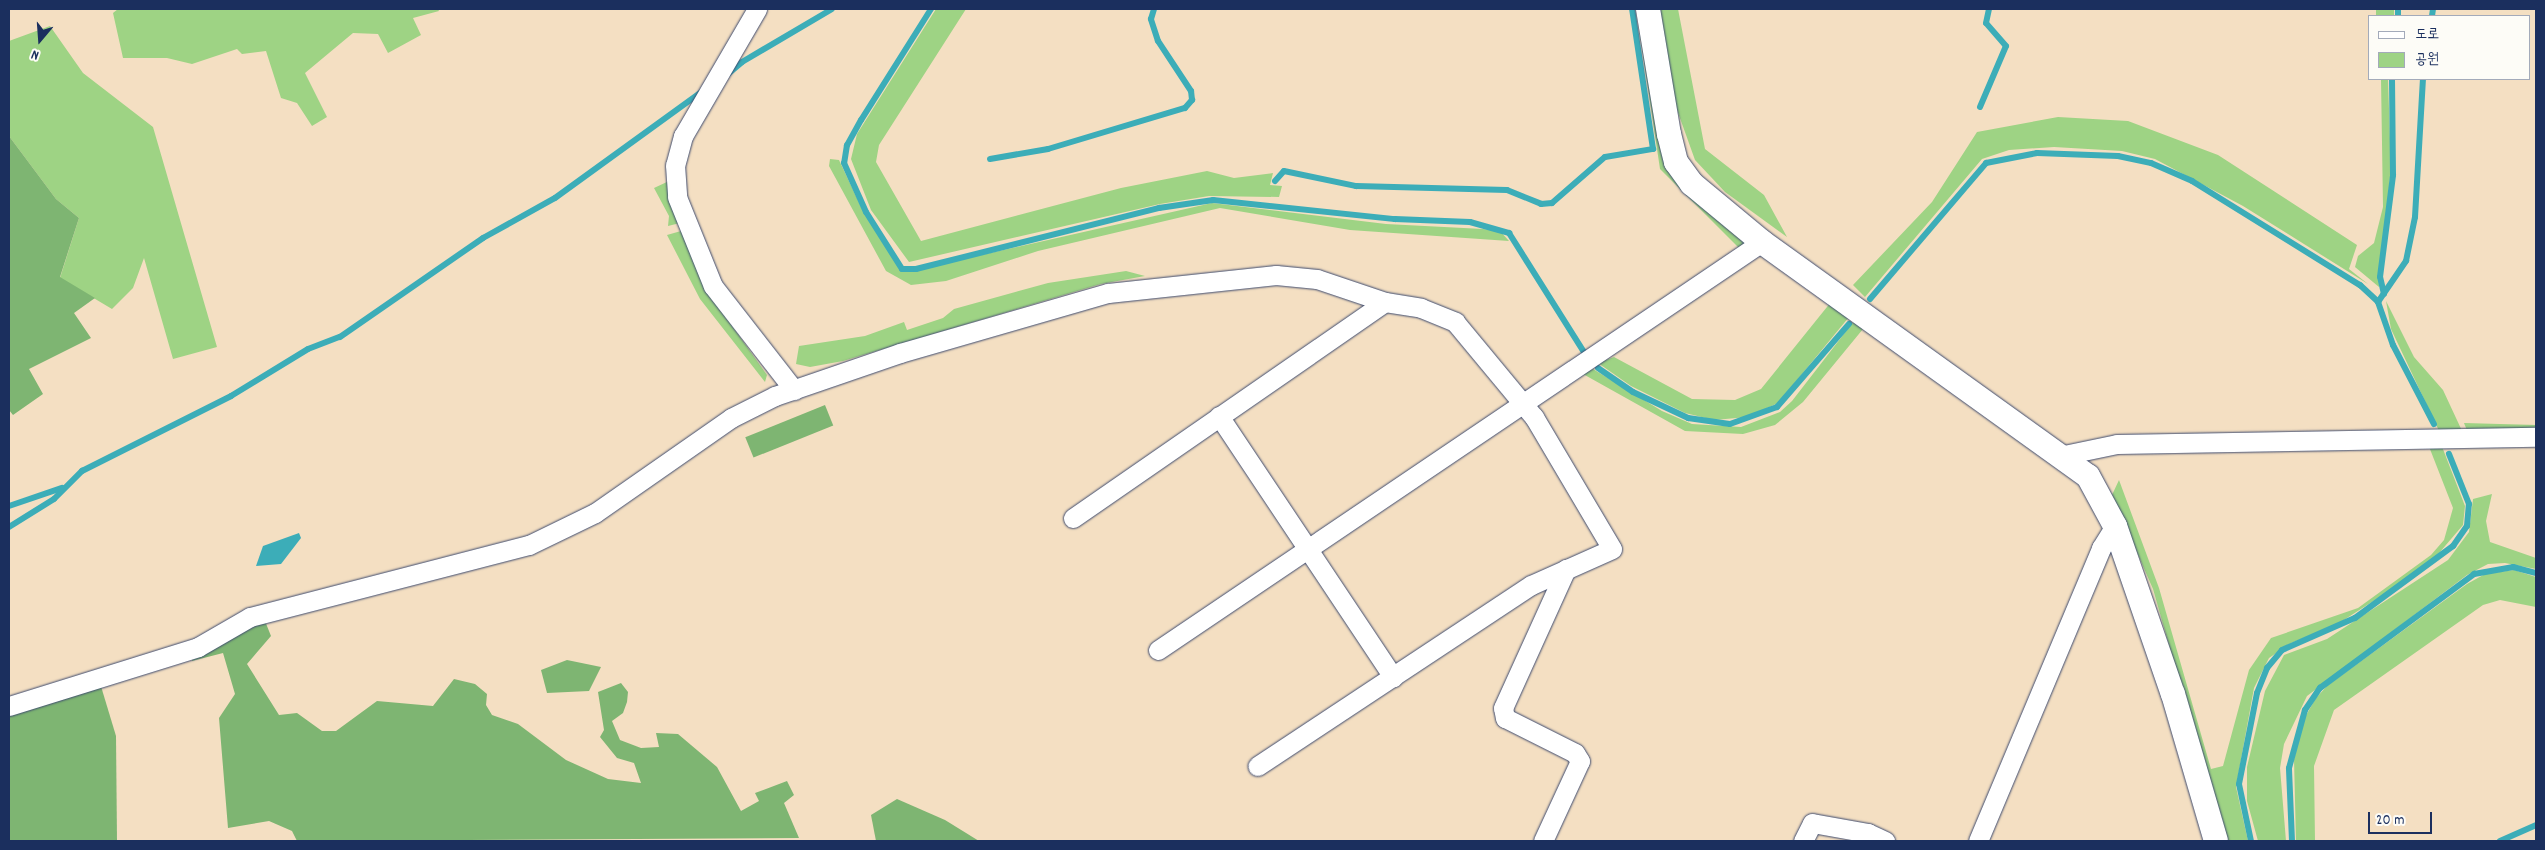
<!DOCTYPE html>
<html>
<head>
<meta charset="utf-8">
<style>
  body { margin:0 }
  #map { position:relative; width:2545px; height:850px; overflow:hidden; background:#f4dfc2; font-family:Dekko,"Poor Story",sans-serif }
  div>[style] { position:absolute }
  .green>* { inset:0; background:#9ed384; transform-origin:0 0 }
  .forest>* { inset:0; background:#7eb572; transform-origin:0 0 }
  .water>* { inset:0; background:#3cadb8 }
  .stream>* { height:6px; margin:-3px; padding:0 3px; transform-origin:3px; border-radius:3px; background:#3cadb8 }
  .roads { filter:drop-shadow(0 0 1px #3c496d) drop-shadow(0 0 1px #3c496d) }
  .minor>* { height:19px; margin:-9.5px; padding:0 9.5px; transform-origin:9.5px; border-radius:9.5px; background:#fff }
  .tertiary>* { height:24px; margin:-12px; padding:0 12px; transform-origin:12px; border-radius:12px; background:#fff }
  span { translate:-50% -50%; white-space:nowrap; text-align:center; line-height:1.15; -webkit-text-stroke:4.5px #fdfcf7; paint-order:stroke }
  .frame { position:absolute; inset:0; border:10px solid #1b2f5e; pointer-events:none }
  .legend { position:absolute; left:2368px; top:15px; width:162px; height:65px; box-sizing:border-box; background:#fdfcf7; border:1px solid #a3aaba; margin:0; padding:6px 9px; list-style:none; font-size:15px; color:#1b2f5e }
  .legend li { display:flex; align-items:center; gap:10px; height:25px }
  .legend b { width:25px; border:1px solid #a3aaba }
  .north { position:absolute; left:15px; top:15px; width:50px; height:50px; -webkit-text-stroke:4px #fdfcf7; paint-order:stroke; rotate:198deg; font-size:14px; font-weight:700; line-height:20px; text-align:center; color:#1b2f5e }
  .north::after { content:''; display:block; margin:auto; width:18px; height:22px; background:#1b2f5e; clip-path:polygon(50% 0,100% 100%,50% 72%,0 100%) }
  .scale { position:absolute; left:2368px; top:812px; width:64px; height:22px; box-sizing:border-box; border:2px solid #1b2f5e; border-top:0; padding-left:6px; font-size:15px; line-height:18px; white-space:nowrap; color:#1b2f5e; -webkit-text-stroke:4px #fdfcf7; paint-order:stroke }
</style>
</head>
<body>
<div id="map">
  <div class="green">
    <div style="clip-path:polygon(118px 9px,438px 9px,439px 11px,413px 18px,421px 35px,388px 53px,378px 34px,353px 33px,305px 73px,327px 117px,312px 126px,297px 103px,281px 98px,266px 51px,242px 54px,237px 49px,192px 64px,167px 58px,123px 58px,113px 13px)"></div>
    <div style="clip-path:polygon(936px 9px,966px 9px,879px 145px,876px 162px,921px 241px,1121px 188px,1207px 171px,1234px 178px,1273px 173px,1270px 185px,1282px 186px,1279px 197px,1209px 196px,1160px 204px,909px 262px,871px 210px,851px 159px,857px 134px)"></div>
    <div style="clip-path:polygon(1636px 9px,1643px 9px,1668px 153px,1750px 238px,1739px 248px,1660px 169px)"></div>
    <div style="clip-path:polygon(1658px 9px,1678px 9px,1705px 149px,1764px 195px,1787px 237px,1725px 192px,1695px 160px,1676px 107px)"></div>
    <div style="left:2376px;top:9px;width:18px;height:7px"></div>
    <div style="clip-path:polygon(50px 26px,83px 73px,153px 127px,217px 347px,173px 359px,144px 258px,133px 288px,112px 309px,60px 278px,79px 218px,56px 199px,9px 136px,9px 41px)"></div>
    <div style="clip-path:polygon(2381px 79px,2388px 79px,2391px 168px,2379px 287px,2355px 267px,2358px 256px,2374px 243px,2383px 207px)"></div>
    <div style="clip-path:polygon(2058px 117px,2128px 121px,2218px 155px,2357px 245px,2349px 269px,2368px 284px,2243px 206px,2155px 159px,2122px 151px,2054px 147px,2009px 150px,1982px 159px,1865px 297px,1853px 285px,1932px 202px,1977px 132px)"></div>
    <div style="clip-path:polygon(830px 159px,839px 160px,862px 209px,906px 272px,1212px 203px,1386px 224px,1483px 229px,1500px 231px,1509px 241px,1350px 230px,1220px 208px,1038px 251px,946px 281px,911px 285px,886px 271px,829px 166px)"></div>
    <div style="clip-path:polygon(669px 181px,680px 223px,668px 226px,669px 216px,654px 188px)"></div>
    <div style="clip-path:polygon(681px 231px,710px 295px,767px 375px,765px 382px,700px 299px,667px 235px)"></div>
    <div style="clip-path:polygon(1126px 271px,1145px 276px,1101px 284px,843px 361px,810px 367px,796px 364px,799px 346px,865px 336px,904px 322px,907px 330px,943px 318px,954px 309px,1048px 283px)"></div>
    <div style="clip-path:polygon(2386px 301px,2414px 357px,2443px 390px,2463px 433px,2440px 433px,2391px 329px)"></div>
    <div style="clip-path:polygon(1831px 302px,1849px 317px,1778px 403px,1748px 417px,1714px 420px,1685px 413px,1631px 386px,1598px 363px,1614px 357px,1692px 399px,1735px 400px,1761px 389px)"></div>
    <div style="clip-path:polygon(1854px 321px,1863px 329px,1803px 402px,1775px 425px,1743px 434px,1685px 431px,1583px 374px,1593px 369px,1662px 411px,1692px 424px,1741px 427px,1780px 412px,1792px 401px)"></div>
    <div style="clip-path:polygon(2464px 423px,2536px 425px,2536px 433px,2468px 433px)"></div>
    <div style="clip-path:polygon(2428px 444px,2441px 444px,2465px 506px,2463px 525px,2428px 566px,2336px 625px,2291px 643px,2269px 658px,2254px 688px,2236px 787px,2248px 841px,2225px 841px,2153px 589px,2112px 495px,2119px 480px,2159px 588px,2211px 769px,2223px 766px,2249px 670px,2271px 638px,2358px 608px,2431px 555px,2444px 540px,2453px 508px)"></div>
    <div style="clip-path:polygon(2492px 494px,2486px 521px,2490px 542px,2536px 558px,2536px 569px,2505px 563px,2488px 564px,2467px 575px,2307px 696px,2284px 744px,2280px 768px,2286px 841px,2258px 841px,2247px 801px,2247px 767px,2265px 691px,2284px 655px,2327px 639px,2448px 560px,2469px 532px,2473px 499px)"></div>
    <div style="clip-path:polygon(2514px 570px,2536px 577px,2536px 607px,2500px 600px,2483px 605px,2334px 710px,2314px 766px,2315px 841px,2296px 841px,2294px 759px,2305px 717px,2316px 698px,2327px 686px,2467px 584px,2485px 574px)"></div>
  </div>
  <div class="forest">
    <div style="clip-path:polygon(9px 136px,56px 199px,79px 218px,60px 277px,95px 298px,74px 313px,91px 338px,29px 369px,43px 394px,13px 415px,9px 410px)"></div>
    <div style="left:825px;top:405px;width:22px;height:86px;rotate:68deg"></div>
    <div style="clip-path:polygon(263px 616px,271px 636px,247px 664px,279px 715px,297px 713px,322px 731px,336px 731px,377px 701px,433px 706px,454px 679px,475px 684px,487px 694px,486px 705px,492px 715px,518px 724px,566px 760px,608px 779px,641px 783px,634px 763px,617px 758px,600px 737px,604px 730px,598px 692px,621px 683px,628px 692px,627px 702px,623px 713px,612px 721px,620px 740px,641px 748px,659px 747px,656px 733px,678px 734px,717px 767px,741px 811px,759px 801px,755px 793px,787px 781px,794px 795px,784px 803px,799px 838px,297px 841px,292px 831px,269px 821px,228px 828px,219px 718px,235px 694px,223px 653px,192px 661px,191px 653px)"></div>
    <div style="clip-path:polygon(567px 660px,601px 667px,589px 691px,547px 693px,541px 670px)"></div>
    <div style="clip-path:polygon(100px 683px,116px 736px,117px 841px,9px 841px,9px 712px)"></div>
    <div style="clip-path:polygon(897px 799px,945px 820px,979px 841px,876px 841px,871px 815px)"></div>
  </div>
  <div class="water">
    <div style="clip-path:polygon(299px 533px,301px 538px,281px 564px,256px 566px,263px 546px)"></div>
  </div>
  <div class="stream">
    <div style="left:931px;top:9px;width:131px;rotate:122.2deg"></div>
    <div style="left:861px;top:120px;width:29px;rotate:119deg"></div>
    <div style="left:847px;top:145px;width:18px;rotate:99deg"></div>
    <div style="left:844px;top:163px;width:54px;rotate:65.8deg"></div>
    <div style="left:866px;top:212px;width:67px;rotate:57.7deg"></div>
    <div style="left:902px;top:269px;width:14px"></div>
    <div style="left:916px;top:269px;width:251px;rotate:-14.1deg"></div>
    <div style="left:1159px;top:208px;width:55px;rotate:-8.4deg"></div>
    <div style="left:1213px;top:200px;width:183px;rotate:6deg"></div>
    <div style="left:1395px;top:219px;width:75px;rotate:2.3deg"></div>
    <div style="left:1470px;top:222px;width:41px;rotate:15.8deg"></div>
    <div style="left:1509px;top:233px;width:141px;rotate:57.8deg"></div>
    <div style="left:2398px;top:9px;width:7px;rotate:90deg"></div>
    <div style="left:2432px;top:16px;width:7px;rotate:-82deg"></div>
    <div style="left:722px;top:79px;width:26px;rotate:-40deg"></div>
    <div style="left:742px;top:62px;width:104px;rotate:-30.5deg"></div>
    <div style="left:1980px;top:107px;width:66px;rotate:-66.9deg"></div>
    <div style="left:2006px;top:46px;width:30px;rotate:-131deg"></div>
    <div style="left:1986px;top:23px;width:14px;rotate:-78deg"></div>
    <div style="left:990px;top:159px;width:59px;rotate:-9.8deg"></div>
    <div style="left:1048px;top:149px;width:143px;rotate:-16.7deg"></div>
    <div style="left:1185px;top:108px;width:11px;rotate:-49deg"></div>
    <div style="left:1192px;top:100px;width:9px;rotate:-96deg"></div>
    <div style="left:1191px;top:91px;width:60px;rotate:-123.4deg"></div>
    <div style="left:1158px;top:41px;width:23px;rotate:-108deg"></div>
    <div style="left:1151px;top:19px;width:10px;rotate:-73deg"></div>
    <div style="left:1275px;top:181px;width:13px;rotate:-48deg"></div>
    <div style="left:1284px;top:171px;width:74px;rotate:11.8deg"></div>
    <div style="left:1356px;top:186px;width:151px;rotate:1.5deg"></div>
    <div style="left:1507px;top:190px;width:37px;rotate:22deg"></div>
    <div style="left:1541px;top:204px;width:11px;rotate:-5deg"></div>
    <div style="left:1552px;top:203px;width:70px;rotate:-41deg"></div>
    <div style="left:1605px;top:157px;width:49px;rotate:-9.5deg"></div>
    <div style="left:1653px;top:149px;width:142px;rotate:-98.5deg"></div>
    <div style="left:2384px;top:294px;width:17px;rotate:-103deg"></div>
    <div style="left:2380px;top:277px;width:103px;rotate:-82.7deg"></div>
    <div style="left:2393px;top:175px;width:96px;rotate:-90.6deg"></div>
    <div style="left:1870px;top:299px;width:179px;rotate:-49.5deg"></div>
    <div style="left:1986px;top:163px;width:52px;rotate:-11.1deg"></div>
    <div style="left:2037px;top:153px;width:81px;rotate:2.1deg"></div>
    <div style="left:2118px;top:156px;width:34px;rotate:12deg"></div>
    <div style="left:2151px;top:163px;width:45px;rotate:23.7deg"></div>
    <div style="left:2192px;top:181px;width:198px;rotate:31.8deg"></div>
    <div style="left:2360px;top:285px;width:25px;rotate:43deg"></div>
    <div style="left:2378px;top:302px;width:46px;rotate:70.8deg"></div>
    <div style="left:2393px;top:345px;width:89px;rotate:62.6deg"></div>
    <div style="left:2378px;top:302px;width:50px;rotate:-55.7deg"></div>
    <div style="left:2406px;top:261px;width:45px;rotate:-78.4deg"></div>
    <div style="left:2415px;top:217px;width:138px;rotate:-86.7deg"></div>
    <div style="left:1598px;top:368px;width:42px;rotate:34.4deg"></div>
    <div style="left:1633px;top:392px;width:61px;rotate:25.3deg"></div>
    <div style="left:1688px;top:418px;width:42px;rotate:8.1deg"></div>
    <div style="left:1730px;top:424px;width:50px;rotate:-19.9deg"></div>
    <div style="left:1777px;top:407px;width:110px;rotate:-49.1deg"></div>
    <div style="left:9px;top:506px;width:56px;rotate:-18.8deg"></div>
    <div style="left:9px;top:527px;width:53px;rotate:-31.9deg"></div>
    <div style="left:54px;top:499px;width:40px;rotate:-45deg"></div>
    <div style="left:82px;top:471px;width:167px;rotate:-26.7deg"></div>
    <div style="left:231px;top:396px;width:90px;rotate:-31.4deg"></div>
    <div style="left:308px;top:349px;width:34px;rotate:-21deg"></div>
    <div style="left:340px;top:337px;width:174px;rotate:-34.7deg"></div>
    <div style="left:483px;top:238px;width:82px;rotate:-29.1deg"></div>
    <div style="left:555px;top:198px;width:183px;rotate:-35.9deg"></div>
    <div style="left:2251px;top:841px;width:58px;rotate:-101.9deg"></div>
    <div style="left:2239px;top:784px;width:93px;rotate:-78.8deg"></div>
    <div style="left:2257px;top:693px;width:27px;rotate:-68deg"></div>
    <div style="left:2267px;top:668px;width:23px;rotate:-50deg"></div>
    <div style="left:2282px;top:650px;width:80px;rotate:-23.7deg"></div>
    <div style="left:2355px;top:618px;width:122px;rotate:-36.3deg"></div>
    <div style="left:2453px;top:546px;width:24px;rotate:-55deg"></div>
    <div style="left:2467px;top:526px;width:22px;rotate:-85deg"></div>
    <div style="left:2469px;top:504px;width:54px;rotate:-111.8deg"></div>
    <div style="left:2292px;top:841px;width:73px;rotate:-92.4deg"></div>
    <div style="left:2289px;top:768px;width:60px;rotate:-74.6deg"></div>
    <div style="left:2305px;top:710px;width:27px;rotate:-56deg"></div>
    <div style="left:2320px;top:688px;width:192px;rotate:-36.5deg"></div>
    <div style="left:2474px;top:574px;width:40px;rotate:-10deg"></div>
    <div style="left:2513px;top:567px;width:24px;rotate:15deg"></div>
    <div style="left:2500px;top:841px;width:39px;rotate:-24deg"></div>
  </div>
  <div class="roads">
    <div class="minor">
      <div style="left:757px;top:9px;width:147px;rotate:120.2deg"></div>
      <div style="left:683px;top:136px;width:30px;rotate:105deg"></div>
      <div style="left:675px;top:165px;width:32px;rotate:86deg"></div>
      <div style="left:677px;top:197px;width:96px;rotate:68deg"></div>
      <div style="left:713px;top:286px;width:132px;rotate:52.1deg"></div>
      <div style="left:1219px;top:416px;width:314px;rotate:56.3deg"></div>
      <div style="left:2064px;top:455px;width:54px;rotate:-11.7deg"></div>
      <div style="left:2117px;top:444px;width:419px;rotate:-1deg"></div>
      <div style="left:1073px;top:518px;width:379px;rotate:-34.7deg"></div>
      <div style="left:1158px;top:650px;width:729px;rotate:-34.04deg"></div>
      <div style="left:9px;top:706px;width:198px;rotate:-17.3deg"></div>
      <div style="left:198px;top:647px;width:60px;rotate:-30deg"></div>
      <div style="left:250px;top:617px;width:288px;rotate:-14.5deg"></div>
      <div style="left:529px;top:545px;width:73px;rotate:-25.9deg"></div>
      <div style="left:595px;top:513px;width:166px;rotate:-34.9deg"></div>
      <div style="left:731px;top:418px;width:49px;rotate:-26.6deg"></div>
      <div style="left:775px;top:396px;width:132px;rotate:-19deg"></div>
      <div style="left:900px;top:353px;width:216px;rotate:-16.1deg"></div>
      <div style="left:1108px;top:293px;width:169px;rotate:-6.1deg"></div>
      <div style="left:1276px;top:275px;width:41px;rotate:5.6deg"></div>
      <div style="left:1317px;top:279px;width:72px;rotate:18.7deg"></div>
      <div style="left:1385px;top:302px;width:36px;rotate:9deg"></div>
      <div style="left:1421px;top:308px;width:37px;rotate:22deg"></div>
      <div style="left:1455px;top:322px;width:124px;rotate:50.3deg"></div>
      <div style="left:1534px;top:417px;width:153px;rotate:59.4deg"></div>
      <div style="left:1612px;top:549px;width:89px;rotate:156deg"></div>
      <div style="left:1531px;top:585px;width:328px;rotate:146.5deg"></div>
      <div style="left:1543px;top:841px;width:88px;rotate:-65.2deg"></div>
      <div style="left:1580px;top:761px;width:9px;rotate:-122deg"></div>
      <div style="left:1575px;top:753px;width:78px;rotate:-153.4deg"></div>
      <div style="left:1505px;top:718px;width:10px;rotate:-101deg"></div>
      <div style="left:1503px;top:708px;width:153px;rotate:-65.6deg"></div>
      <div style="left:1803px;top:841px;width:20px;rotate:-63deg"></div>
      <div style="left:1812px;top:823px;width:57px;rotate:10.1deg"></div>
      <div style="left:1868px;top:833px;width:19px;rotate:25deg"></div>
      <div style="left:1978px;top:841px;width:318px;rotate:-67.2deg"></div>
      <div style="left:2101px;top:548px;width:26px;rotate:-58deg"></div>
    </div>
    <div class="tertiary">
      <div style="left:1648px;top:9px;width:127px;rotate:80.5deg"></div>
      <div style="left:1669px;top:134px;width:29px;rotate:76deg"></div>
      <div style="left:1676px;top:162px;width:27px;rotate:54deg"></div>
      <div style="left:1692px;top:184px;width:91px;rotate:39.6deg"></div>
      <div style="left:1762px;top:242px;width:401px;rotate:35.7deg"></div>
      <div style="left:2088px;top:476px;width:57px;rotate:61.6deg"></div>
      <div style="left:2115px;top:526px;width:178px;rotate:71deg"></div>
      <div style="left:2173px;top:694px;width:153px;rotate:73.7deg"></div>
    </div>
  </div>
  <div class="frame"></div>
  <ul class="legend">
  <li><b style="height:6px;background:#fff"></b>도로</li>
  <li><b style="height:14px;background:#9ed384"></b>공원</li>
  </ul>
  <div class="north">N</div>
  <div class="scale">20 m</div>
</div>
</body>
</html>
